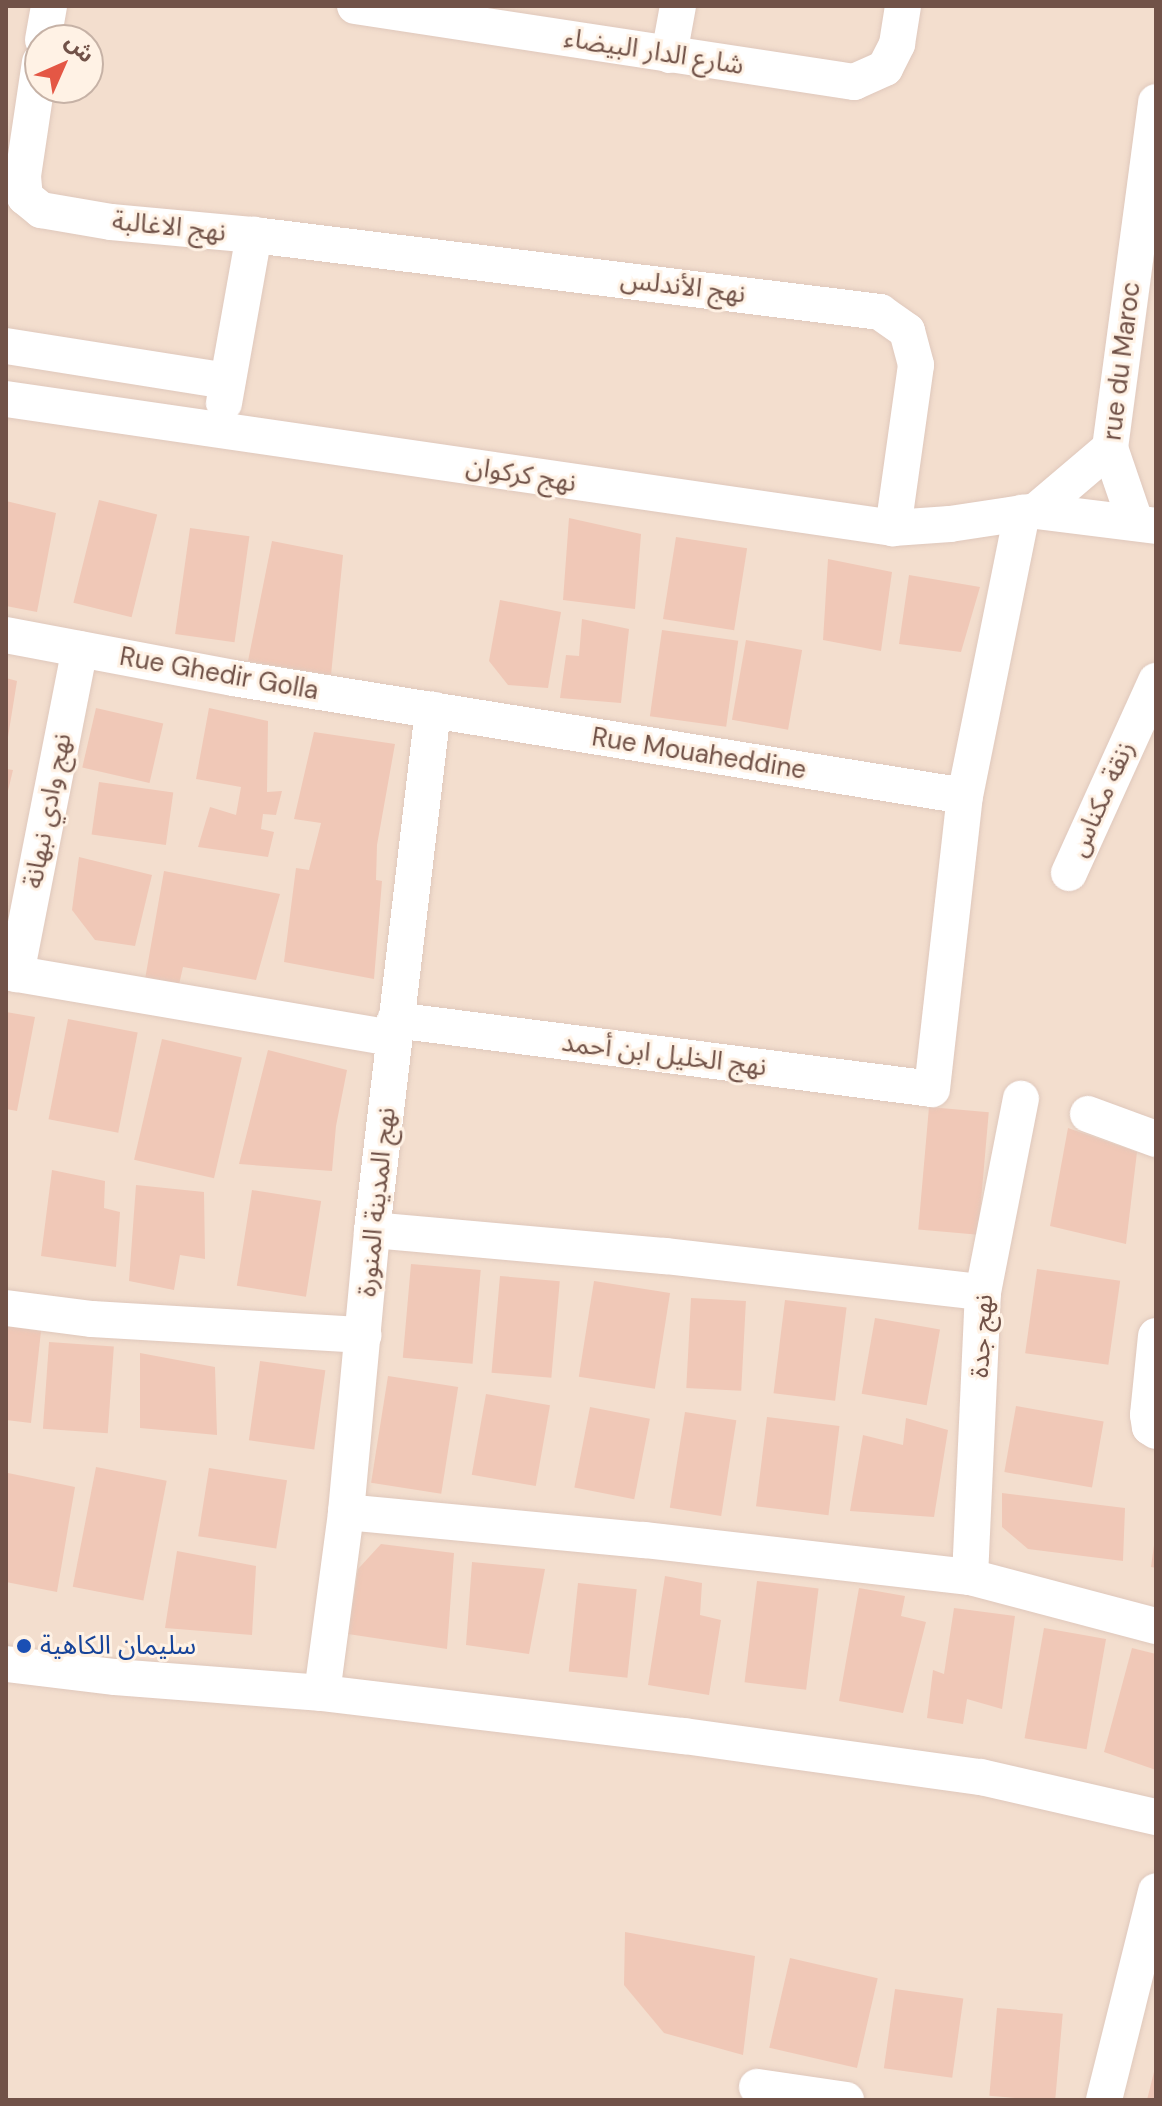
<!DOCTYPE html>
<html>
<head>
<meta charset="utf-8">
<style>
  body { margin:0 }
  #map { position:relative; width:1162px; height:2106px; overflow:hidden; background:#fbeddf; font-family:"DM Sans","Noto Sans Arabic",sans-serif }
  div>[style] { position:absolute }
  .residential>* { inset:0; background:#f3dece }
  .building>* { inset:0; background:#f0c8b7; transform-origin:0 0 }
  .roads { filter:drop-shadow(0 0 2px #dfc8bc) drop-shadow(0 0 2px #dfc8bc) }
  .minor>* { height:36px; margin:-18px; padding:0 18px; transform-origin:18px; border-radius:18px; background:#fff }
  .dots>* { width:22px; height:22px; translate:-50% -50%; box-sizing:border-box; border:4px solid #fff2e5; border-radius:50% }
  span { translate:-50% -50%; white-space:nowrap; text-align:center; line-height:1.15; -webkit-text-stroke:6px #fff2e5; paint-order:stroke }
  .street-label { font-size:26px; color:#715248 }
  .transit-label { font-size:26px; color:#164399 }
  .left { translate:0 -50%; text-align:left }
  .frame { position:absolute; inset:0; border:8px solid #715248; pointer-events:none }
  .north { position:absolute; left:24px; top:24px; width:80px; height:80px; box-sizing:border-box; background:#fff2e5; border:2px solid #c6b2a6; border-radius:50%; rotate:45deg; font-size:22px; font-weight:700; line-height:32px; text-align:center; color:#715248 }
  .north::after { content:''; display:block; margin:auto; width:28px; height:36px; background:#e45745; clip-path:polygon(50% 0,100% 100%,50% 72%,0 100%) }
</style>
</head>
<body>
<div id="map">
  <div class="residential">
    <div style="clip-path:polygon(evenodd,6px 6px,1156px 6px,1156px 2100px,6px 2100px,6px 6px,40px 40px,88px 40px,88px 88px,40px 88px,40px 40px)"></div>
  </div>
  <div class="building">
    <div style="left:99px;top:500px;width:60px;height:106px;rotate:14deg"></div>
    <div style="clip-path:polygon(6px 501px,56px 513px,37px 612px,6px 606px)"></div>
    <div style="clip-path:polygon(569px 518px,641px 534px,635px 609px,563px 600px)"></div>
    <div style="left:190px;top:528px;width:60px;height:107px;rotate:8deg"></div>
    <div style="left:676px;top:537px;width:72px;height:83px;rotate:9deg"></div>
    <div style="clip-path:polygon(272px 541px,343px 555px,331px 675px,248px 661px)"></div>
    <div style="clip-path:polygon(828px 559px,892px 572px,881px 651px,823px 640px)"></div>
    <div style="clip-path:polygon(909px 575px,980px 587px,961px 652px,899px 644px)"></div>
    <div style="clip-path:polygon(500px 600px,561px 612px,548px 688px,508px 685px,489px 661px)"></div>
    <div style="clip-path:polygon(582px 619px,629px 629px,621px 703px,560px 698px,566px 655px,579px 656px)"></div>
    <div style="left:662px;top:630px;width:77px;height:87px;rotate:8deg"></div>
    <div style="left:746px;top:640px;width:57px;height:81px;rotate:10deg"></div>
    <div style="clip-path:polygon(6px 678px,17px 681px,8px 737px,6px 737px)"></div>
    <div style="left:96px;top:708px;width:69px;height:61px;rotate:13deg"></div>
    <div style="clip-path:polygon(209px 708px,268px 721px,267px 792px,282px 791px,276px 815px,263px 814px,261px 829px,274px 832px,268px 857px,198px 847px,210px 807px,236px 815px,241px 787px,196px 779px)"></div>
    <div style="clip-path:polygon(314px 732px,395px 744px,377px 845px,376px 880px,382px 881px,374px 979px,284px 962px,296px 868px,309px 870px,321px 823px,294px 819px)"></div>
    <div style="clip-path:polygon(6px 769px,13px 770px,7px 795px,6px 795px)"></div>
    <div style="left:99px;top:782px;width:75px;height:53px;rotate:8deg"></div>
    <div style="clip-path:polygon(79px 857px,152px 875px,135px 946px,95px 940px,72px 910px)"></div>
    <div style="clip-path:polygon(164px 871px,280px 894px,256px 980px,183px 967px,178px 989px,144px 985px)"></div>
    <div style="clip-path:polygon(6px 1012px,35px 1017px,17px 1111px,6px 1109px)"></div>
    <div style="left:68px;top:1019px;width:71px;height:102px;rotate:11deg"></div>
    <div style="left:162px;top:1039px;width:82px;height:124px;rotate:13deg"></div>
    <div style="clip-path:polygon(268px 1050px,347px 1070px,336px 1126px,332px 1171px,239px 1164px)"></div>
    <div style="left:929px;top:1107px;width:60px;height:123px;rotate:5deg"></div>
    <div style="clip-path:polygon(1068px 1128px,1137px 1152px,1126px 1244px,1050px 1226px)"></div>
    <div style="clip-path:polygon(52px 1170px,105px 1181px,104px 1208px,120px 1212px,116px 1267px,41px 1256px)"></div>
    <div style="clip-path:polygon(136px 1185px,204px 1192px,205px 1259px,180px 1255px,174px 1290px,129px 1281px)"></div>
    <div style="left:252px;top:1190px;width:70px;height:97px;rotate:9deg"></div>
    <div style="left:411px;top:1264px;width:70px;height:94px;rotate:5deg"></div>
    <div style="left:1037px;top:1269px;width:84px;height:85px;rotate:8deg"></div>
    <div style="left:500px;top:1276px;width:60px;height:97px;rotate:5deg"></div>
    <div style="left:594px;top:1281px;width:77px;height:97px;rotate:9deg"></div>
    <div style="left:691px;top:1298px;width:55px;height:90px;rotate:3deg"></div>
    <div style="left:785px;top:1300px;width:62px;height:94px;rotate:7deg"></div>
    <div style="left:875px;top:1318px;width:66px;height:77px;rotate:10deg"></div>
    <div style="clip-path:polygon(6px 1326px,41px 1331px,31px 1423px,6px 1420px)"></div>
    <div style="left:49px;top:1342px;width:65px;height:87px;rotate:4deg"></div>
    <div style="clip-path:polygon(140px 1353px,215px 1367px,217px 1435px,140px 1428px)"></div>
    <div style="left:260px;top:1361px;width:66px;height:80px;rotate:8deg"></div>
    <div style="left:388px;top:1376px;width:71px;height:108px;rotate:9deg"></div>
    <div style="left:486px;top:1394px;width:65px;height:82px;rotate:10deg"></div>
    <div style="left:1016px;top:1406px;width:89px;height:67px;rotate:10deg"></div>
    <div style="left:590px;top:1407px;width:61px;height:82px;rotate:11deg"></div>
    <div style="left:685px;top:1412px;width:52px;height:97px;rotate:9deg"></div>
    <div style="left:767px;top:1417px;width:73px;height:90px;rotate:7deg"></div>
    <div style="clip-path:polygon(906px 1418px,948px 1430px,934px 1517px,850px 1511px,863px 1435px,903px 1445px)"></div>
    <div style="left:96px;top:1467px;width:72px;height:122px;rotate:11deg"></div>
    <div style="left:209px;top:1468px;width:79px;height:69px;rotate:9deg"></div>
    <div style="clip-path:polygon(8px 1473px,75px 1487px,57px 1592px,6px 1582px)"></div>
    <div style="clip-path:polygon(1002px 1493px,1125px 1508px,1123px 1561px,1028px 1549px,1002px 1527px)"></div>
    <div style="clip-path:polygon(381px 1544px,454px 1553px,447px 1649px,348px 1634px,358px 1569px)"></div>
    <div style="clip-path:polygon(1154px 1545px,1156px 1545px,1156px 1568px,1151px 1567px)"></div>
    <div style="clip-path:polygon(177px 1551px,256px 1566px,252px 1635px,165px 1628px)"></div>
    <div style="clip-path:polygon(472px 1562px,545px 1569px,529px 1654px,466px 1645px)"></div>
    <div style="clip-path:polygon(665px 1576px,702px 1583px,700px 1615px,721px 1620px,709px 1695px,648px 1685px)"></div>
    <div style="left:757px;top:1581px;width:62px;height:102px;rotate:7deg"></div>
    <div style="left:578px;top:1583px;width:59px;height:89px;rotate:6deg"></div>
    <div style="clip-path:polygon(859px 1588px,905px 1596px,901px 1616px,926px 1622px,903px 1713px,839px 1701px)"></div>
    <div style="clip-path:polygon(954px 1608px,1015px 1616px,1002px 1709px,967px 1699px,963px 1724px,927px 1718px,933px 1670px,944px 1674px)"></div>
    <div style="left:1044px;top:1628px;width:63px;height:112px;rotate:10deg"></div>
    <div style="clip-path:polygon(1132px 1648px,1156px 1654px,1156px 1770px,1104px 1752px)"></div>
    <div style="clip-path:polygon(625px 1932px,755px 1956px,743px 2055px,664px 2033px,624px 1985px)"></div>
    <div style="left:790px;top:1958px;width:90px;height:92px;rotate:13deg"></div>
    <div style="left:895px;top:1989px;width:69px;height:80px;rotate:8deg"></div>
    <div style="left:997px;top:2008px;width:66px;height:88px;rotate:5deg"></div>
    <div style="clip-path:polygon(1155px 2068px,1156px 2100px,1147px 2100px)"></div>
  </div>
  <div class="roads">
    <div class="minor">
      <div style="left:355px;top:6px;width:505px;rotate:8.66deg"></div>
      <div style="left:854px;top:82px;width:34px;rotate:-24deg"></div>
      <div style="left:885px;top:68px;width:27px;rotate:-63deg"></div>
      <div style="left:897px;top:44px;width:38px;rotate:-81deg"></div>
      <div style="left:43px;top:40px;width:35px;rotate:-80deg"></div>
      <div style="left:669px;top:55px;width:50px;rotate:-79.6deg"></div>
      <div style="left:40px;top:62px;width:115px;rotate:98.5deg"></div>
      <div style="left:23px;top:176px;width:21px;rotate:85deg"></div>
      <div style="left:25px;top:197px;width:21px;rotate:39deg"></div>
      <div style="left:41px;top:210px;width:71px;rotate:9.7deg"></div>
      <div style="left:111px;top:222px;width:144px;rotate:5.2deg"></div>
      <div style="left:254px;top:235px;width:631px;rotate:7.01deg"></div>
      <div style="left:880px;top:312px;width:33px;rotate:35deg"></div>
      <div style="left:907px;top:331px;width:35px;rotate:75deg"></div>
      <div style="left:916px;top:365px;width:165px;rotate:98deg"></div>
      <div style="left:6px;top:346px;width:224px;rotate:9deg"></div>
      <div style="left:6px;top:399px;width:896px;rotate:8.27deg"></div>
      <div style="left:893px;top:528px;width:57px;rotate:-4deg"></div>
      <div style="left:950px;top:524px;width:87px;rotate:-8.6deg"></div>
      <div style="left:1036px;top:511px;width:121px;rotate:7.1deg"></div>
      <div style="left:224px;top:403px;width:171px;rotate:-79.9deg"></div>
      <div style="left:1036px;top:511px;width:97px;rotate:-40.4deg"></div>
      <div style="left:1135px;top:521px;width:77px;rotate:-108.9deg"></div>
      <div style="left:1110px;top:448px;width:349px;rotate:-82.4deg"></div>
      <div style="left:6px;top:635px;width:231px;rotate:10.7deg"></div>
      <div style="left:233px;top:678px;width:741px;rotate:9.16deg"></div>
      <div style="left:1069px;top:873px;width:211px;rotate:-65.6deg"></div>
      <div style="left:6px;top:972px;width:394px;rotate:9.7deg"></div>
      <div style="left:16px;top:974px;width:331px;rotate:-78.9deg"></div>
      <div style="left:395px;top:1020px;width:541px;rotate:7.32deg"></div>
      <div style="left:932px;top:1089px;width:295px;rotate:-83.6deg"></div>
      <div style="left:965px;top:796px;width:289px;rotate:-78.6deg"></div>
      <div style="left:1088px;top:1114px;width:72px;rotate:20.2deg"></div>
      <div style="left:372px;top:1230px;width:294px;rotate:5.1deg"></div>
      <div style="left:665px;top:1256px;width:320px;rotate:6.5deg"></div>
      <div style="left:6px;top:1308px;width:87px;rotate:7.3deg"></div>
      <div style="left:92px;top:1319px;width:272px;rotate:3.4deg"></div>
      <div style="left:1156px;top:1336px;width:79px;rotate:95.8deg"></div>
      <div style="left:1148px;top:1415px;width:12px;rotate:81deg"></div>
      <div style="left:1150px;top:1427px;width:7px;rotate:34deg"></div>
      <div style="left:346px;top:1512px;width:299px;rotate:5.4deg"></div>
      <div style="left:644px;top:1540px;width:328px;rotate:6.5deg"></div>
      <div style="left:970px;top:1577px;width:192px;rotate:14.8deg"></div>
      <div style="left:970px;top:1577px;width:285px;rotate:-87.4deg"></div>
      <div style="left:983px;top:1292px;width:197px;rotate:-78.9deg"></div>
      <div style="left:6px;top:1664px;width:110px;rotate:6.8deg"></div>
      <div style="left:115px;top:1677px;width:208px;rotate:4.4deg"></div>
      <div style="left:322px;top:1693px;width:365px;rotate:6.8deg"></div>
      <div style="left:684px;top:1736px;width:300px;rotate:7.9deg"></div>
      <div style="left:981px;top:1777px;width:180px;rotate:12.9deg"></div>
      <div style="left:322px;top:1693px;width:183px;rotate:-82.4deg"></div>
      <div style="left:346px;top:1512px;width:283px;rotate:-84.7deg"></div>
      <div style="left:372px;top:1230px;width:524px;rotate:-83.31deg"></div>
      <div style="left:757px;top:2087px;width:90px;rotate:8.3deg"></div>
      <div style="left:1104px;top:2100px;width:215px;rotate:-76deg"></div>
    </div>
  </div>
  <div class="dots">
    <div style="left:24px;top:1646px;background:#1a4fb4"></div>
  </div>
  <div class="street-label">
    <span style="left:654px;top:52px;rotate:9deg">شارع الدار البيضاء</span>
    <span style="left:169px;top:227px;rotate:6deg">نهج الاغالبة</span>
    <span style="left:683px;top:287px;rotate:7deg">نهج الأندلس</span>
    <span style="left:1122px;top:361px;rotate:-83deg">rue du Maroc</span>
    <span style="left:521px;top:475px;rotate:9deg">نهج كركوان</span>
    <span style="left:219px;top:674px;rotate:10deg">Rue Ghedir Golla</span>
    <span style="left:699px;top:754px;rotate:9deg">Rue Mouaheddine</span>
    <span style="left:1102px;top:799px;rotate:-66deg">زنقة مكناس</span>
    <span style="left:48px;top:811px;rotate:-79deg">نهج وادي نبهانة</span>
    <span style="left:664px;top:1055px;rotate:7deg">نهج الخليل ابن أحمد</span>
    <span style="left:377px;top:1202px;rotate:-84deg">نهج المدينة المنورة</span>
    <span style="left:982px;top:1336px;rotate:-87deg">نهج جدة</span>
  </div>
  <div class="transit-label">
    <span class="left" style="left:40px;top:1646px">سليمان الكاهية</span>
  </div>
  <div class="frame"></div>
  <div class="north">ش</div>
</div>
</body>
</html>
